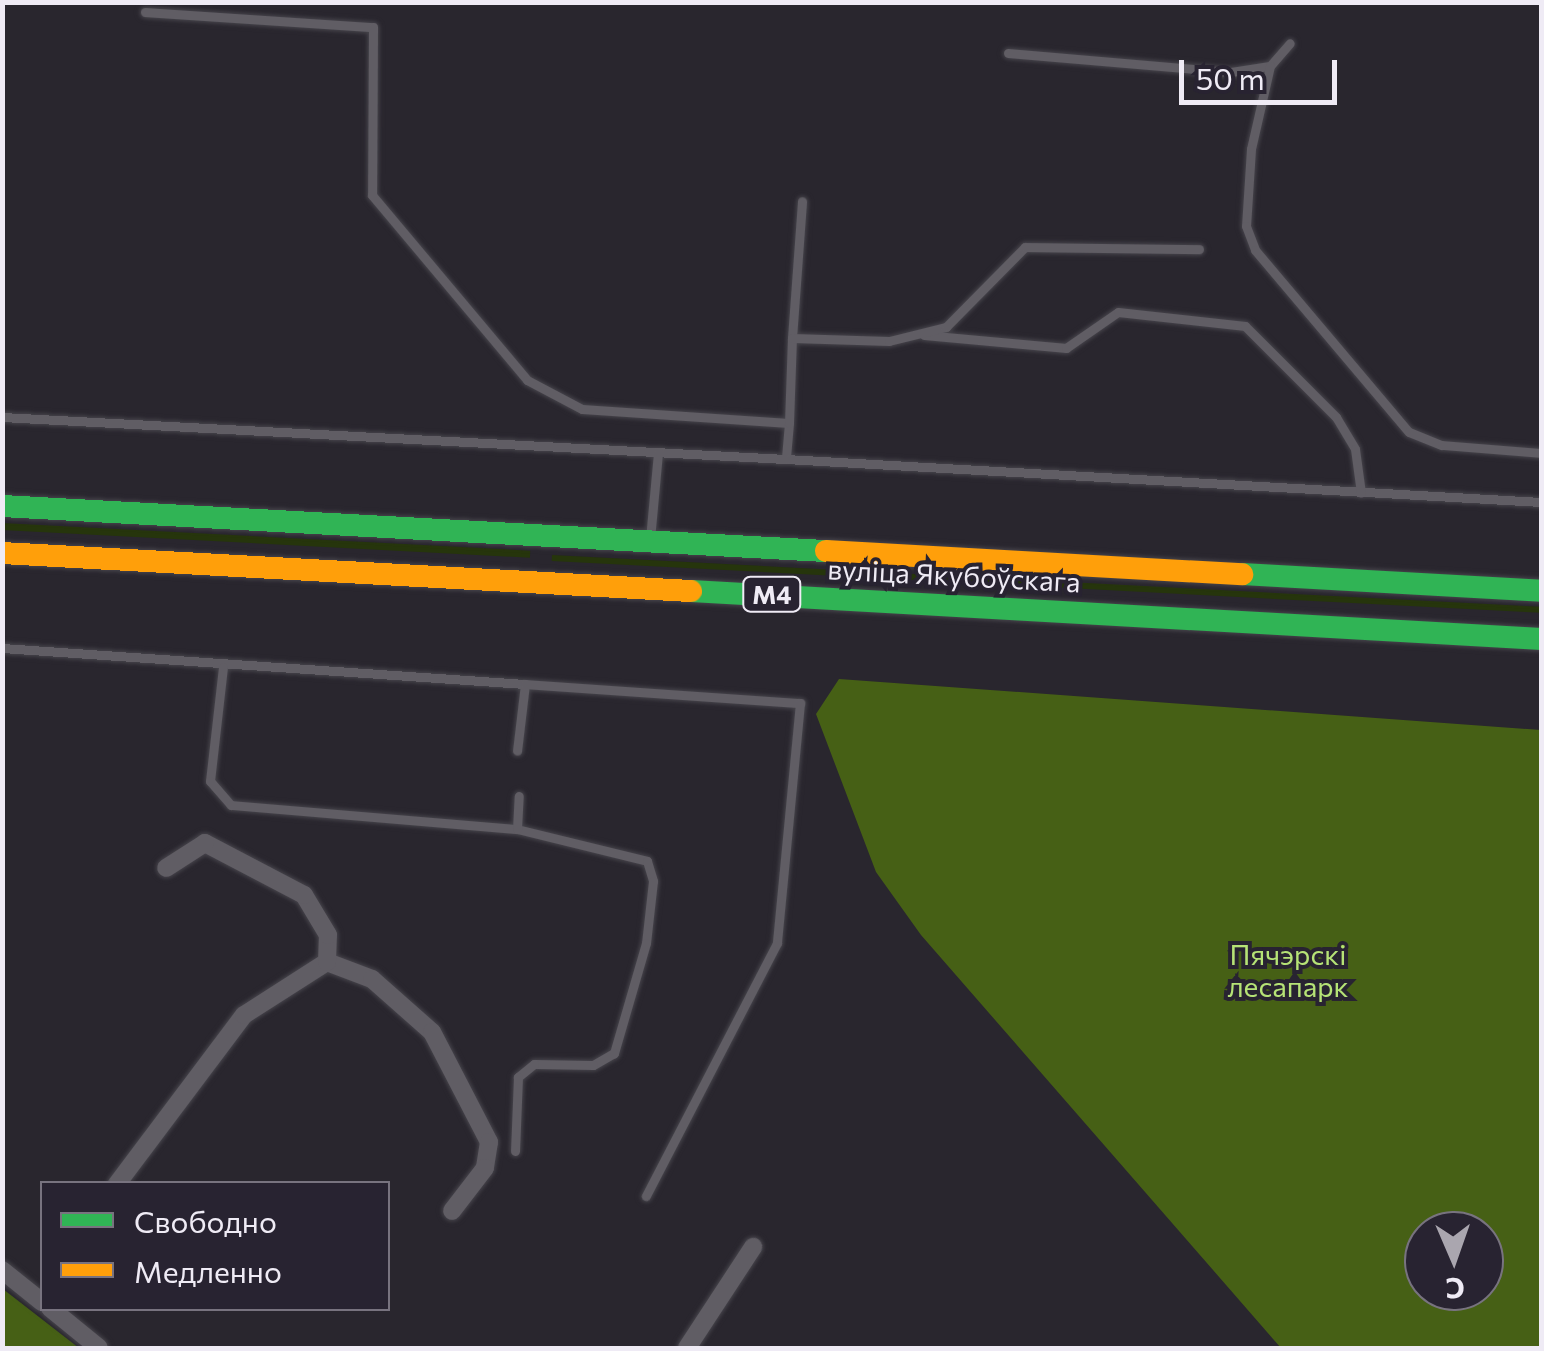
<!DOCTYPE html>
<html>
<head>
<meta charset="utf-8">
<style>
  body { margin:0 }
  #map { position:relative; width:1544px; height:1351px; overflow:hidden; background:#29262e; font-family:Commissioner,sans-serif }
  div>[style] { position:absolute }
  .green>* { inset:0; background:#26350c; transform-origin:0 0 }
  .forest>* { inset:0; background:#466015 }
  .roads { filter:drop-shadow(0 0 2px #46444b) drop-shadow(0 0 2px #46444b) }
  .lane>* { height:9px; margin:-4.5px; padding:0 4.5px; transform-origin:4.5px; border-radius:4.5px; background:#605d64 }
  .street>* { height:18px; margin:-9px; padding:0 9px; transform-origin:9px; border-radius:9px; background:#605d64 }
  .fast>* { height:22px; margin:-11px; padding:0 11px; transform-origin:11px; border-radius:11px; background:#30b455 }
  .slow>* { height:22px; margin:-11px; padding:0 11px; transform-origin:11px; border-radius:11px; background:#ff9f0a }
  span { translate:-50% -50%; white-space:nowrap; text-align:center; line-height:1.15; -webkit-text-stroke:8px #282331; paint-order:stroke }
  .shield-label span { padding:2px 8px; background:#282331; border:2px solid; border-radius:8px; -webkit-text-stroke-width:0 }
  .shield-label { font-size:25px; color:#efebf5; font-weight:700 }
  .street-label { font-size:28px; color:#efebf5 }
  .park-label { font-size:28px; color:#b6e376 }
  .frame { position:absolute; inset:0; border:5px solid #efebf5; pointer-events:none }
  .legend { position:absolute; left:40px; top:1181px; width:350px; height:130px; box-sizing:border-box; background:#282331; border:2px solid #78737f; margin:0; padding:12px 18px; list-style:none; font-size:30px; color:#efebf5 }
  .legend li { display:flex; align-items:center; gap:20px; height:50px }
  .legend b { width:50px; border:2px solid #78737f }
  .north { position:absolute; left:1404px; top:1211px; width:100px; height:100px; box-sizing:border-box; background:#282331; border:2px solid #78737f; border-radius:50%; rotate:178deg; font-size:28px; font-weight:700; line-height:40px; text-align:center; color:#efebf5 }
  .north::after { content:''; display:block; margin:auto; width:35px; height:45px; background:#aaa6af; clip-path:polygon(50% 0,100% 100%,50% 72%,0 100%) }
  .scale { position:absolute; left:1179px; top:60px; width:158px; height:45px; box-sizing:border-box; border:5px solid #efebf5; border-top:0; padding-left:12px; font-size:30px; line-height:35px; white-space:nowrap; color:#efebf5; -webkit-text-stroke:8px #282331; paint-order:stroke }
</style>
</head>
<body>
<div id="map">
  <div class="green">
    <div style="left:2px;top:523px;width:529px;height:7px;rotate:3deg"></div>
    <div style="left:552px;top:555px;width:991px;height:6px;rotate:3deg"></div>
  </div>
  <div class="forest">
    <div style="clip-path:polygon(evenodd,839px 679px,1541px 730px,1541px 1348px,1281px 1348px,921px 935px,876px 872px,816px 714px,839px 679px,1424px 1231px,1484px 1231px,1484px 1291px,1424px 1291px,1424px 1231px)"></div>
    <div style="clip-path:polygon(2px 1289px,3px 1289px,79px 1348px,3px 1348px)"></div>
  </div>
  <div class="roads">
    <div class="lane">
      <div style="left:145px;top:12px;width:228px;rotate:3.8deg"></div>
      <div style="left:373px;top:27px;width:168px;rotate:90.3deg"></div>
      <div style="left:372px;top:195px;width:241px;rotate:50deg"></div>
      <div style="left:527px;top:380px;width:62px;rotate:27.8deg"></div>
      <div style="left:582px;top:409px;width:207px;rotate:3.9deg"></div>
      <div style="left:789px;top:423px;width:36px;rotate:95deg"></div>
      <div style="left:786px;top:459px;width:757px;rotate:3.26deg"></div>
      <div style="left:1008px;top:53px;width:224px;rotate:4.9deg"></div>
      <div style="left:1231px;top:72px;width:39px;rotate:-9deg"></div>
      <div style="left:1270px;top:66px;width:30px;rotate:-49deg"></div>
      <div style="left:1270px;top:66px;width:85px;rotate:102.9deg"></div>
      <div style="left:1251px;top:149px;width:77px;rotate:93.7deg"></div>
      <div style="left:1246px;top:226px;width:26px;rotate:69deg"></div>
      <div style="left:1255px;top:250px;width:238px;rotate:49.8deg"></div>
      <div style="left:1409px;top:432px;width:35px;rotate:22deg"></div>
      <div style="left:1442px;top:445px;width:100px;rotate:4.6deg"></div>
      <div style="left:924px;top:335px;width:143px;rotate:5.2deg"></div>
      <div style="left:1066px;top:348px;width:63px;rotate:-34.7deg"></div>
      <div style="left:1118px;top:312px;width:128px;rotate:6.3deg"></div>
      <div style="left:1245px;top:326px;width:129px;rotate:45deg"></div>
      <div style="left:1336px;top:417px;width:37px;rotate:59deg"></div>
      <div style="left:1355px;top:449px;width:44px;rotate:82.2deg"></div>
      <div style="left:792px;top:338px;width:137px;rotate:-85.8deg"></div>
      <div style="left:2px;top:417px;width:785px;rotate:3.07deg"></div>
      <div style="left:789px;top:423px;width:85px;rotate:-88deg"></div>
      <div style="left:792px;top:338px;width:97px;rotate:1.8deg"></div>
      <div style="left:889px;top:341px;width:59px;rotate:-13.8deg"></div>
      <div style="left:946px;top:327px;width:112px;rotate:-45.4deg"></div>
      <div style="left:1025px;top:247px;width:174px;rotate:0.7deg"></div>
      <div style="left:650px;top:539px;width:87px;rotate:-84.7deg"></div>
      <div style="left:2px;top:648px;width:524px;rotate:3.94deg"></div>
      <div style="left:525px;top:684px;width:67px;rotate:96.8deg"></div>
      <div style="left:223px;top:667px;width:115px;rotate:96.5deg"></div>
      <div style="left:210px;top:781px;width:32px;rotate:49deg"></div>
      <div style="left:231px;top:805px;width:287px;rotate:4.8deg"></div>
      <div style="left:517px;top:829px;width:134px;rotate:13.8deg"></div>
      <div style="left:647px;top:861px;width:21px;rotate:73deg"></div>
      <div style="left:653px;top:881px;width:62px;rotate:96.4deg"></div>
      <div style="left:646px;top:943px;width:115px;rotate:106.2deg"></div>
      <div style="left:614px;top:1053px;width:24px;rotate:150deg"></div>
      <div style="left:593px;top:1065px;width:59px;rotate:-179deg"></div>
      <div style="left:534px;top:1064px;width:21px;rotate:141deg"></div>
      <div style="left:518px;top:1077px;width:74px;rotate:92.3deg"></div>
      <div style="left:525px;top:684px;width:276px;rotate:4deg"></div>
      <div style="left:800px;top:703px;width:241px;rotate:95.5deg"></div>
      <div style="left:777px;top:943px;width:285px;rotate:117.4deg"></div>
      <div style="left:517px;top:829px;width:33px;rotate:-87deg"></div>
    </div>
    <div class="street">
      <div style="left:327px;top:962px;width:48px;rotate:20.7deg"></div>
      <div style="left:372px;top:979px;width:80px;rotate:41.5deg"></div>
      <div style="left:432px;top:1032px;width:124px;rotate:62.6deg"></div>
      <div style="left:489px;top:1142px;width:26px;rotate:99deg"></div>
      <div style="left:485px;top:1168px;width:54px;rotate:127.5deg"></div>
      <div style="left:117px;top:1184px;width:211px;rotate:-53.1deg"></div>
      <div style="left:244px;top:1015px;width:98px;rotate:-32.6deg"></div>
      <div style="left:327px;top:962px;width:27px;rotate:-88deg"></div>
      <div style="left:328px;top:935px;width:47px;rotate:-121deg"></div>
      <div style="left:304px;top:895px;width:112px;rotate:-152.3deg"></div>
      <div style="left:205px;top:843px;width:46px;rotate:147.3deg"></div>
      <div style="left:2px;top:1270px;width:51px;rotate:38.7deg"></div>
      <div style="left:50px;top:1308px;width:63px;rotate:39.2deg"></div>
      <div style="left:687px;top:1348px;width:121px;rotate:-56.8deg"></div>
    </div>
    <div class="fast">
      <div style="left:2px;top:506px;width:825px;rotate:3.13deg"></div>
      <div style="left:1242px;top:574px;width:300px;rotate:3.2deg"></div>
      <div style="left:691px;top:591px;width:852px;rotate:3.23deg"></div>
    </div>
    <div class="slow">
      <div style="left:826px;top:551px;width:417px;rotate:3.2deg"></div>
      <div style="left:2px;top:553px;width:690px;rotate:3.16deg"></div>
    </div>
  </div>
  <div class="shield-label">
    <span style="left:772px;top:594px">М4</span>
  </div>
  <div class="street-label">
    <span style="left:954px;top:575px;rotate:3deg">вуліца Якубоўскага</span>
  </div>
  <div class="park-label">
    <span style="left:1288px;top:970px">Пячэрскі<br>лесапарк</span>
  </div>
  <div class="frame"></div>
  <ul class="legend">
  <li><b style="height:12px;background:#30b455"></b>Свободно</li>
  <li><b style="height:12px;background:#ff9f0a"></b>Медленно</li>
  </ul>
  <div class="north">С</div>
  <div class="scale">50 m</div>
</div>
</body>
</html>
